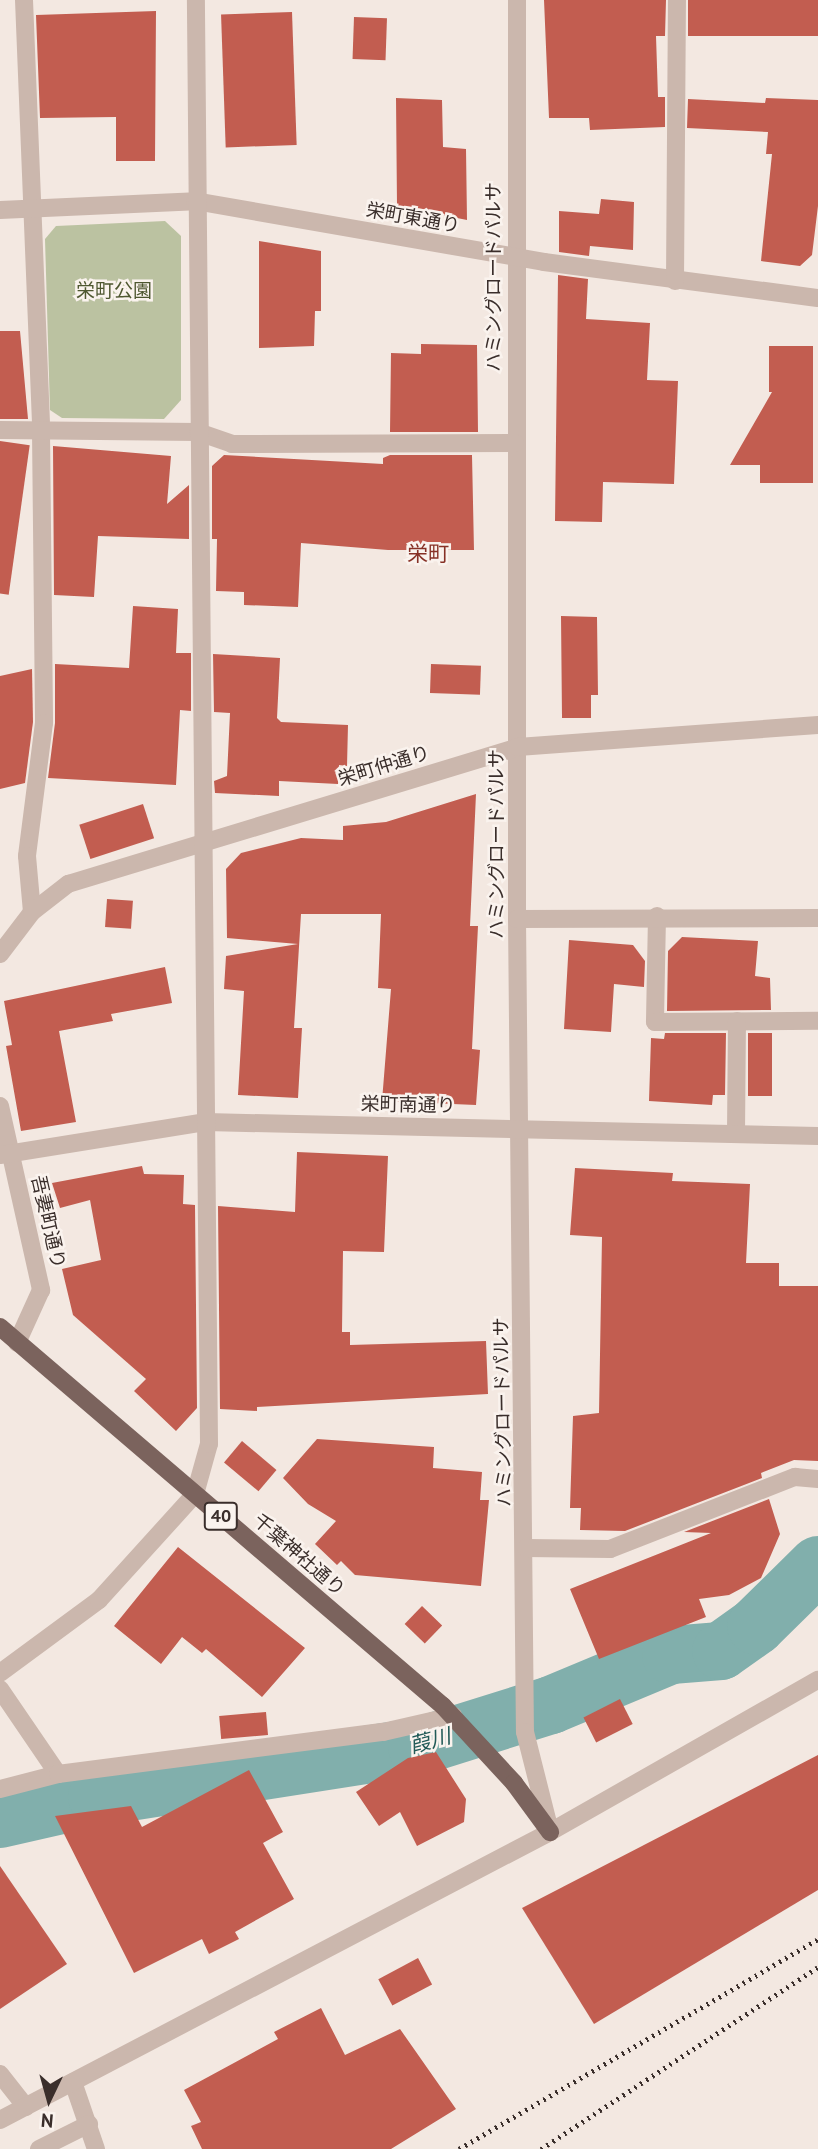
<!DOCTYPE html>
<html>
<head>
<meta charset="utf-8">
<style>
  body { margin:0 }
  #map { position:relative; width:818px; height:2149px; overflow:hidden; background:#f3e8e1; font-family:"PT Sans","Noto Sans JP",sans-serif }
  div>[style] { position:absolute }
  .green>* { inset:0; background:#bbc2a1 }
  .river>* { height:58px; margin:-29px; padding:0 29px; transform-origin:29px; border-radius:29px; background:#81afac }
  .building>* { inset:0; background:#c25d50; transform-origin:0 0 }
  .minor>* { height:18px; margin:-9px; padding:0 9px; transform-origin:9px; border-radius:9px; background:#cbb7ad }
  .major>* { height:18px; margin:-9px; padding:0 9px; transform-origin:9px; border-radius:9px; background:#7b635d }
  .rail>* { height:5px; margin-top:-2.5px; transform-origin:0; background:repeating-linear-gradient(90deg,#3a2e2b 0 2px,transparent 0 7px) }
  span { translate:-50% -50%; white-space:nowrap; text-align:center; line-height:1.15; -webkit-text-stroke:5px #faf3ee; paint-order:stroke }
  .shield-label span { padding:2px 5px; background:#faf3ee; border:2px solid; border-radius:5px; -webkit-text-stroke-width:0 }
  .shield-label { font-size:18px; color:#3a2e2b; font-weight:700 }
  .street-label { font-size:19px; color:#3a2e2b }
  .park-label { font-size:19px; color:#4e5730 }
  .neighbourhood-label { font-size:21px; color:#873126 }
  .water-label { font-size:21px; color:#215a57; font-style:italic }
  .north { position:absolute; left:14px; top:2065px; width:70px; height:70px; -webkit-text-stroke:5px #faf3ee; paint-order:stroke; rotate:185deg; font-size:19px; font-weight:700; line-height:28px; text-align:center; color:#3a2e2b }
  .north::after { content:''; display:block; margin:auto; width:24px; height:32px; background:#3a2e2b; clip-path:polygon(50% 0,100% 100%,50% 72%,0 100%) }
</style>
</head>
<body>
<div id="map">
  <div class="green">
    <div style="clip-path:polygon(165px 221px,181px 236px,181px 400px,164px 419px,62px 418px,50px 410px,45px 239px,56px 226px)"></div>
  </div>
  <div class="river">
    <div style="left:0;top:1819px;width:99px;rotate:-12.8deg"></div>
    <div style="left:97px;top:1797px;width:324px;rotate:-8.9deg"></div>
    <div style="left:417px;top:1747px;width:140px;rotate:-17.4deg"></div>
    <div style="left:551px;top:1705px;width:130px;rotate:-22.6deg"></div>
    <div style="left:671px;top:1655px;width:50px;rotate:-4.6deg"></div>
    <div style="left:721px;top:1651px;width:43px;rotate:-35.5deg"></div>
    <div style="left:756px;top:1626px;width:87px;rotate:-44.5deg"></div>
  </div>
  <div class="building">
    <div style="clip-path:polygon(544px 0,666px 0,665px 36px,656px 36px,658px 97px,665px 97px,665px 127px,590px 130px,589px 118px,549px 118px)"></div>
    <div style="left:688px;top:0;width:130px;height:36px"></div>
    <div style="clip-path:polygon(156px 11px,155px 161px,116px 161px,116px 117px,40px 118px,36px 15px)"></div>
    <div style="left:292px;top:12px;width:133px;height:71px;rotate:88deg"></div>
    <div style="left:354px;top:17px;width:33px;height:42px;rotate:2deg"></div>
    <div style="clip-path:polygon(396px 98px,442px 100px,443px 147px,466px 149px,467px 220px,397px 206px)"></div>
    <div style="clip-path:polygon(766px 98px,818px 100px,818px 206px,812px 255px,800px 266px,761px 261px,772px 154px,766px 154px,768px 132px,687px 128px,688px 99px,765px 103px)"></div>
    <div style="clip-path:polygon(601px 199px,634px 202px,633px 250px,590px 246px,589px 256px,559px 252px,559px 211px,599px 214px)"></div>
    <div style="clip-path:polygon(259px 241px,321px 251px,321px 311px,315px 311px,314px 346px,259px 348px)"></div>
    <div style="clip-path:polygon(558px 275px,588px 279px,586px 319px,650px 323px,647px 380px,678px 381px,674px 484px,603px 482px,602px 522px,555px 521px)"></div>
    <div style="clip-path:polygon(0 331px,20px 331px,28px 419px,0 419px)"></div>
    <div style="clip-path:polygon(421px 344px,477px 345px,478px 432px,390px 432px,391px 353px,421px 354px)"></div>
    <div style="clip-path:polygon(769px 346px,813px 346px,813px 483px,760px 483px,760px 465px,730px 465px,772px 392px,769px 392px)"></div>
    <div style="left:0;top:441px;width:30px;height:151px;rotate:8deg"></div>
    <div style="clip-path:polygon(53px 446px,171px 456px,167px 504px,189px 485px,189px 539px,98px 536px,94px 597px,54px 595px)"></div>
    <div style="clip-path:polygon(224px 455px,383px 464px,383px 458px,390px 455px,472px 455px,474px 550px,388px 550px,301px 543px,298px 607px,244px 605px,244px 592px,216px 591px,217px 539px,212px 539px,212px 466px)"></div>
    <div style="clip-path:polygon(133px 606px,178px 609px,176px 653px,191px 653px,191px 711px,180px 710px,176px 785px,48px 778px,55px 723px,55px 664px,129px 668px)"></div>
    <div style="clip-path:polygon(561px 616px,597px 617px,598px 695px,591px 695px,591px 718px,562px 718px)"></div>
    <div style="clip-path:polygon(213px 654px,280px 658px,277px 718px,281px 722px,348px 725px,347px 766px,339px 765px,338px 784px,279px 781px,279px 796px,215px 793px,214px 781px,227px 776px,230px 713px,214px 712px)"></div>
    <div style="left:431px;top:664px;width:50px;height:29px;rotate:2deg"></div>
    <div style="clip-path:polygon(32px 669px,33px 722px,25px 783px,0 789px,0 676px)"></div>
    <div style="clip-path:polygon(476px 794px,470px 926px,478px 926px,472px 1049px,480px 1050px,476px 1105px,382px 1101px,391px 989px,378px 988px,381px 914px,301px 914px,294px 1028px,302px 1028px,298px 1098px,238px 1095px,244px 991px,224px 989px,226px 956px,298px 944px,227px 938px,226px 869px,241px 853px,301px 838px,343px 840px,343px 826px,386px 822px)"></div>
    <div style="left:143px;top:804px;width:36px;height:67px;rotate:72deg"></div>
    <div style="left:107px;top:899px;width:26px;height:28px;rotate:4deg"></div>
    <div style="clip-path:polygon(682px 937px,758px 941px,755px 976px,770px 978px,771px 1010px,667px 1011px,668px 951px)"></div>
    <div style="clip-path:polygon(569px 940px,633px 945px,645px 961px,644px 987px,614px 984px,611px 1032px,564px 1029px)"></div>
    <div style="clip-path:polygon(165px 967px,172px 1003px,111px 1014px,113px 1021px,59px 1031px,76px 1122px,21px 1131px,6px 1046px,12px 1045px,4px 1001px)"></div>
    <div style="clip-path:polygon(665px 1033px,726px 1033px,725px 1095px,713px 1095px,712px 1105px,649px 1101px,651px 1038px,664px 1039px)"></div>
    <div style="left:748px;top:1033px;width:24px;height:63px"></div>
    <div style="clip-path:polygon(297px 1152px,388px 1156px,384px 1252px,343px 1251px,342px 1332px,350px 1332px,350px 1345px,486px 1341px,488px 1394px,257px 1407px,257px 1411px,220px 1409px,218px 1206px,295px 1212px)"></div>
    <div style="clip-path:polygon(142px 1166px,144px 1174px,184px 1175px,183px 1204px,195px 1205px,197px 1408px,176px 1431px,134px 1391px,146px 1379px,73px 1315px,62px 1269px,101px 1260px,90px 1200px,60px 1208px,52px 1183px)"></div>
    <div style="clip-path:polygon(575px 1168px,673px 1173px,672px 1181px,750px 1184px,746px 1263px,779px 1263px,779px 1286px,818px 1286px,818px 1461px,794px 1460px,761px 1473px,762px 1478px,625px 1531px,580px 1530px,581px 1508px,570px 1508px,573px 1416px,599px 1413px,602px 1237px,570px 1235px)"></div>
    <div style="clip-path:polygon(317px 1439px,434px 1447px,433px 1468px,482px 1472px,480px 1500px,489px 1500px,481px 1586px,355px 1575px,341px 1561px,337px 1565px,315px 1544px,336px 1521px,308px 1504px,283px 1478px)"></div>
    <div style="left:242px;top:1441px;width:45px;height:28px;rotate:40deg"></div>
    <div style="clip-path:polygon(769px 1499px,780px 1534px,761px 1578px,729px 1595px,699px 1599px,706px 1617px,599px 1659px,570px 1589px,711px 1533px,684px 1532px)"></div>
    <div style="clip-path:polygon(178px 1547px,305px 1648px,262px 1697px,206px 1649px,202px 1653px,182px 1637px,161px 1664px,114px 1626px)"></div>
    <div style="left:422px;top:1606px;width:28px;height:25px;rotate:44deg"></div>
    <div style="left:620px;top:1699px;width:28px;height:41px;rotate:63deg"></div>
    <div style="left:266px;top:1712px;width:23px;height:47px;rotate:85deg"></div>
    <div style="clip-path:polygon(436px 1752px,466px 1799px,464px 1822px,417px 1846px,400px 1812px,379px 1826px,356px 1792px,408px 1758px)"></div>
    <div style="clip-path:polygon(818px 1755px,818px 1890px,594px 2024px,522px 1908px)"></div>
    <div style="clip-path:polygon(249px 1770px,283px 1832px,263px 1843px,294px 1899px,235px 1932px,239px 1939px,209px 1954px,202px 1939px,134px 1973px,55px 1816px,131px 1806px,142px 1827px)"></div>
    <div style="clip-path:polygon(0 1866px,67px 1964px,0 2009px)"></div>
    <div style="left:418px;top:1958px;width:30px;height:45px;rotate:62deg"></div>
    <div style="clip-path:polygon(321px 2008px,345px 2055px,400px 2029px,456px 2109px,391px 2149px,202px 2149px,191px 2126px,201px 2122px,184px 2090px,278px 2039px,274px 2032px)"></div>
  </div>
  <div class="minor">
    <div style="left:24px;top:0;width:431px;rotate:87.7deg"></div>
    <div style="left:41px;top:431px;width:292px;rotate:89.4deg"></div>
    <div style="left:44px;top:723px;width:134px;rotate:97.3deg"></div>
    <div style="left:27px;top:856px;width:56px;rotate:84.9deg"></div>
    <div style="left:517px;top:0;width:919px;rotate:90deg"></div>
    <div style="left:517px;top:919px;width:813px;rotate:89.44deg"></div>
    <div style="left:525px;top:1732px;width:102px;rotate:75.8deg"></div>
    <div style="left:0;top:210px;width:195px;rotate:-2.6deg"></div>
    <div style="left:195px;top:201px;width:354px;rotate:9.9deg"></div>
    <div style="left:544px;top:262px;width:276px;rotate:7.5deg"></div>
    <div style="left:675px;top:281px;width:281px;rotate:-89.6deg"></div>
    <div style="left:0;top:430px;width:198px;rotate:0.6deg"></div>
    <div style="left:198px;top:432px;width:36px;rotate:19deg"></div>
    <div style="left:232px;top:444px;width:283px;rotate:-0.2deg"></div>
    <div style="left:657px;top:916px;width:106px;rotate:91.1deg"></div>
    <div style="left:655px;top:1022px;width:163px;rotate:-0.4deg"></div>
    <div style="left:517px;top:919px;width:301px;rotate:-0.2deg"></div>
    <div style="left:0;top:954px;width:53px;rotate:-52.7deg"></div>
    <div style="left:32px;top:912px;width:46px;rotate:-37.9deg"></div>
    <div style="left:68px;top:884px;width:470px;rotate:-16.9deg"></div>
    <div style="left:518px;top:747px;width:301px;rotate:-4.2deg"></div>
    <div style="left:0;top:1106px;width:189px;rotate:77.4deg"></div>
    <div style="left:41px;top:1290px;width:58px;rotate:114.4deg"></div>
    <div style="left:736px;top:1133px;width:112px;rotate:-89.5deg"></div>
    <div style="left:0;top:1155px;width:209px;rotate:-9.1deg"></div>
    <div style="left:206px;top:1122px;width:612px;rotate:1.31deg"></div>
    <div style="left:526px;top:1548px;width:84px;rotate:0.7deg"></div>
    <div style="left:610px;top:1549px;width:199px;rotate:-21.3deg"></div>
    <div style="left:795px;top:1477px;width:23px;rotate:5deg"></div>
    <div style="left:0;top:1673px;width:123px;rotate:-36.4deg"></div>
    <div style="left:99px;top:1600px;width:143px;rotate:-47.8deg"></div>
    <div style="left:195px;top:1494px;width:52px;rotate:-74.4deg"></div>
    <div style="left:209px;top:1444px;width:1444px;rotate:-90.52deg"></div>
    <div style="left:0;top:1689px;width:103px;rotate:55.7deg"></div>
    <div style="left:0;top:1789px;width:60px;rotate:-14.5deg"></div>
    <div style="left:58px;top:1774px;width:328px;rotate:-7.4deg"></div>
    <div style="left:383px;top:1732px;width:72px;rotate:-12.9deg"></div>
    <div style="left:0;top:2074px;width:42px;rotate:51.8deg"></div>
    <div style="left:73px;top:2082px;width:71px;rotate:71.1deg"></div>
    <div style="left:0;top:2120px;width:621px;rotate:-27.64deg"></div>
    <div style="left:550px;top:1832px;width:308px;rotate:-29.6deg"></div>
    <div style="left:39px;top:2149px;width:56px;rotate:-26.6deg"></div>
  </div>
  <div class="major">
    <div style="left:0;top:1327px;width:583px;rotate:40.55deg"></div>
    <div style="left:443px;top:1706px;width:105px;rotate:47.3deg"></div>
    <div style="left:514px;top:1783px;width:61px;rotate:53.7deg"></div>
  </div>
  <div class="rail">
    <div style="left:459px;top:2149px;width:416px;rotate:-30.3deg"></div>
    <div style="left:541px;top:2149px;width:331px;rotate:-33.3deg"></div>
  </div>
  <div class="shield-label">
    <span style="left:221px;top:1516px">40</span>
  </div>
  <div class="street-label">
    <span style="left:413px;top:218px;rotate:10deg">栄町東通り</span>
    <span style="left:494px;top:277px;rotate:-90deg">ハミングロードパルサ</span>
    <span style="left:384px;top:766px;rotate:-17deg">栄町仲通り</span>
    <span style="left:497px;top:844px;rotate:-90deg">ハミングロードパルサ</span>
    <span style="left:408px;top:1105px;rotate:1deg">栄町南通り</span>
    <span style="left:48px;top:1222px;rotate:77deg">吾妻町通り</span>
    <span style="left:503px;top:1412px;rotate:-91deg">ハミングロードパルサ</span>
    <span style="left:299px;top:1555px;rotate:41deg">千葉神社通り</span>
  </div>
  <div class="park-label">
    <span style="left:114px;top:291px">栄町公園</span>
  </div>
  <div class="neighbourhood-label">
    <span style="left:428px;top:554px">栄町</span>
  </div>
  <div class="water-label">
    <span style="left:430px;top:1741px;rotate:-15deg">葭川</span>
  </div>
  <div class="north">N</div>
</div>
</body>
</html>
